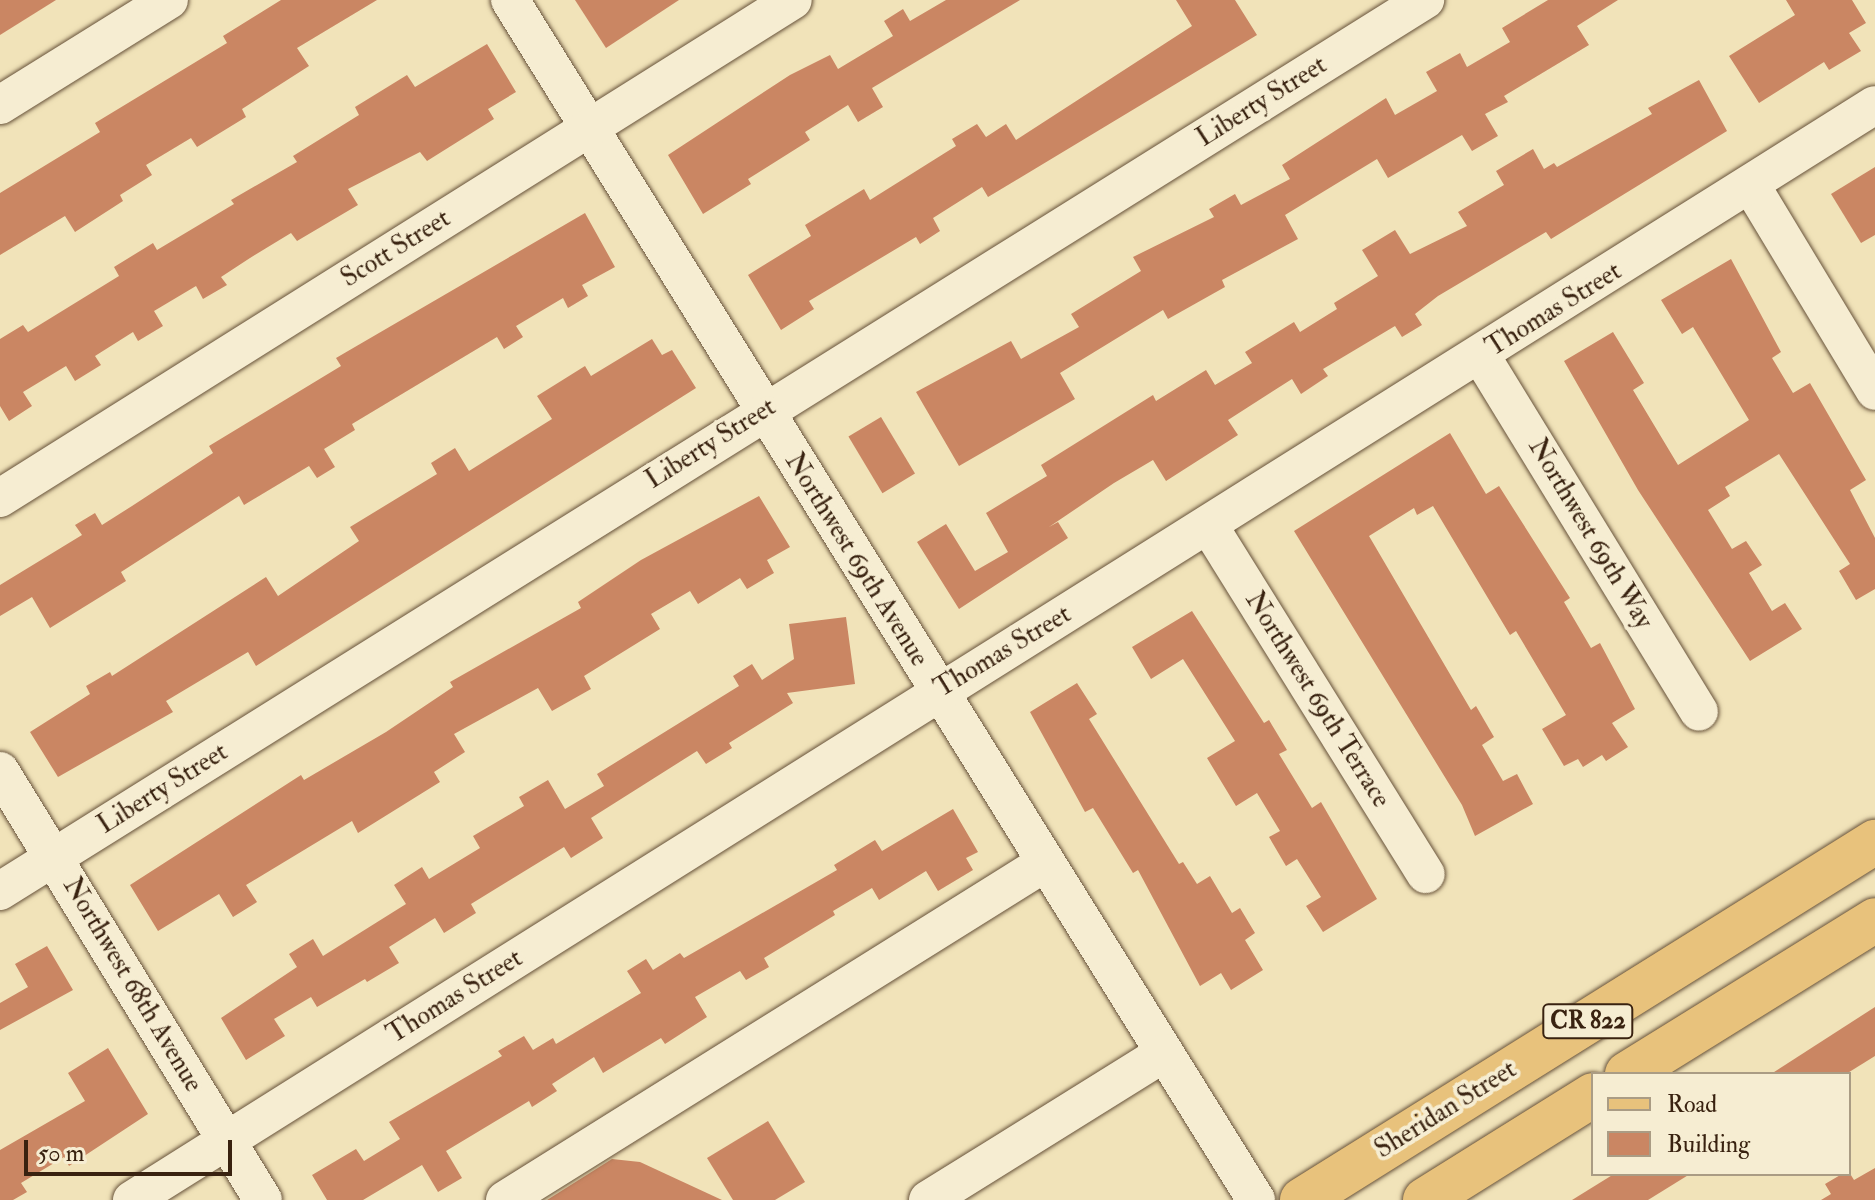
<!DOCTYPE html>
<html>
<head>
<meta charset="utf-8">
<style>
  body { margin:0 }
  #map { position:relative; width:1875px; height:1200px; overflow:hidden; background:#f1e3b9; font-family:"IM FELL Double Pica",serif }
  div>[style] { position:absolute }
  .building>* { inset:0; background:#ca8663; transform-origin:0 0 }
  .roads { filter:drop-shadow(0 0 2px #67523a) drop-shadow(0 0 2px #67523a) }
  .minor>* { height:38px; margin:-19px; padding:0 19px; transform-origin:19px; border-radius:19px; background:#f6edd2 }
  .major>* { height:44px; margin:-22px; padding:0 22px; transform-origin:22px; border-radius:22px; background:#e8c27c }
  span { translate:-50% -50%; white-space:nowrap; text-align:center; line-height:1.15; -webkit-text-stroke:8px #f6edd2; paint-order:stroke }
  .shield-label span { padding:2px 6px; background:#f6edd2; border:2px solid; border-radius:6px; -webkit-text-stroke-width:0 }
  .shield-label { font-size:24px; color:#392210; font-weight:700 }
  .street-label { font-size:26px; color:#392210 }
  .legend { position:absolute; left:1591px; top:1072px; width:260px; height:104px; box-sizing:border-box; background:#f6edd2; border:2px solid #aa9c84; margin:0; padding:10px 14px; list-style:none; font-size:24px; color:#392210 }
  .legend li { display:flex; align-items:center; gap:16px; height:40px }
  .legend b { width:40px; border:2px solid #aa9c84 }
  .scale { position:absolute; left:24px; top:1140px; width:208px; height:36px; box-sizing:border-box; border:4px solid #392210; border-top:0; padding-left:10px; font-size:24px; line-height:28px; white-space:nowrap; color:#392210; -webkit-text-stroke:6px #f6edd2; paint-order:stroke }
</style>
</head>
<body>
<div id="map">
  <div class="building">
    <div style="clip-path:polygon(0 0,56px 0,0 35px)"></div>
    <div style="clip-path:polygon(281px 0,377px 0,297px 48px,309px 66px,242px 109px,246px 117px,197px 147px,191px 138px,146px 165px,152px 175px,120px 195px,123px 201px,75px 232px,65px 216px,0 255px,0 193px,100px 132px,95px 123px,227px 43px,223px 36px)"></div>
    <div style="clip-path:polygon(575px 0,679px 0,606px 48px)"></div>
    <div style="clip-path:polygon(946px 0,1020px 0,872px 88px,883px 107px,858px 122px,848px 105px,805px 132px,810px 140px,748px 179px,751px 184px,703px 214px,668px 155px,790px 75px,830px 55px,838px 69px,893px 36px,884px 21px,903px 9px,910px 21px)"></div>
    <div style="clip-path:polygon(1176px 0,1235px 0,1257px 35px,988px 197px,982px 187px,933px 218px,940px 231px,920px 244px,916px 237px,809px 301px,814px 309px,781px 330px,748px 275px,811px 236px,805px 225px,864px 189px,870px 200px,956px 146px,952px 139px,977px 124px,986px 137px,1006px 124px,1016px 140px,1192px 26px)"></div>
    <div style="clip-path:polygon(1548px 0,1618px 0,1577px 26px,1589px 45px,1504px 96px,1508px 102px,1485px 114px,1498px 136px,1472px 151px,1462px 135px,1388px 178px,1377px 159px,1285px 215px,1298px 239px,1222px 280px,1225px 287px,1168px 319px,1163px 310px,1060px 373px,1075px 399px,959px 466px,916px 392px,1011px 341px,1021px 359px,1079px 327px,1071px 314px,1141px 271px,1133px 257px,1214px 217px,1209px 209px,1235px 194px,1241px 205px,1290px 179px,1282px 165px,1386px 98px,1395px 115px,1437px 91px,1426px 72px,1460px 53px,1467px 67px,1510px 42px,1502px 28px)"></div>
    <div style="clip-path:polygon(1786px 0,1852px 0,1866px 23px,1849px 33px,1861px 51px,1829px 70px,1824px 62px,1759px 103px,1729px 56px,1795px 15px)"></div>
    <div style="clip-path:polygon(487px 44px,516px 92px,488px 109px,494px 119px,427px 161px,420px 152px,348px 189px,358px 205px,297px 241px,291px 233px,250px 258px,221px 277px,227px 285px,203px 299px,196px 286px,154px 311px,163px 326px,138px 341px,133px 332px,95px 356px,101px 365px,75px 381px,66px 366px,23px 392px,32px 406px,9px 421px,0 406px,0 339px,23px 325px,28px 332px,119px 276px,114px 267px,153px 243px,157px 250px,234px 204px,231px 200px,297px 162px,293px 156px,359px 115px,355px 107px,407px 75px,415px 87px)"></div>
    <div style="clip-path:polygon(1699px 80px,1727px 131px,1551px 239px,1546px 232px,1438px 296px,1415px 314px,1422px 325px,1402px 337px,1395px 326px,1323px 369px,1328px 376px,1301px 394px,1292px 379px,1228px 420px,1238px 435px,1166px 481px,1153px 460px,1114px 483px,1049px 527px,1058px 522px,1068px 538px,959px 609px,917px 542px,946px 524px,975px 571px,1008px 552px,986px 513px,1047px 476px,1041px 465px,1153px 395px,1156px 401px,1206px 370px,1215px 385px,1252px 363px,1245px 352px,1294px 322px,1300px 332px,1337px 309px,1334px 303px,1378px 276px,1362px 250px,1395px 230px,1410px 254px,1467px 226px,1458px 212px,1504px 185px,1496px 171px,1533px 149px,1544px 169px,1554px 163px,1557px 167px,1652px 114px,1648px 108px)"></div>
    <div style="clip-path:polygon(1875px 167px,1875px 235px,1861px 243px,1831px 194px)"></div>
    <div style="clip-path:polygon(585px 213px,615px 267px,582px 285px,588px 296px,568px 308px,563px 298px,516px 326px,523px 337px,504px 349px,497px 337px,352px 424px,355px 430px,324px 449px,335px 467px,317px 478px,309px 466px,244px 505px,239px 496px,121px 572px,126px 581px,50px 628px,32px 597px,0 616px,0 585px,82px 535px,75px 525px,95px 513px,102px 525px,132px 506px,213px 453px,209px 446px,341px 366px,336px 358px)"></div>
    <div style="clip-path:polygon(1731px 259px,1781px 352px,1772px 358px,1793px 393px,1810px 383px,1866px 480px,1850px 490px,1875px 538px,1875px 589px,1856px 600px,1839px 571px,1850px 564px,1779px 454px,1725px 487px,1730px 496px,1708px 510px,1732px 549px,1746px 541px,1762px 565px,1749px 573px,1772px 611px,1785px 603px,1802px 629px,1750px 661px,1638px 490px,1564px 361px,1613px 332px,1644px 383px,1633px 390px,1678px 465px,1749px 420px,1693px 327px,1682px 334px,1661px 300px)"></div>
    <div style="clip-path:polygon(652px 339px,662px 355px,672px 350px,696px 388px,256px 666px,248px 652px,166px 701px,173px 712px,58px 777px,30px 732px,90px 694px,86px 686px,110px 672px,112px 676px,266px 577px,278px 596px,359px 541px,350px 527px,437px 474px,431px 463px,455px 448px,469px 471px,552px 419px,537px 396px,585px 366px,591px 376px)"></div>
    <div style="left:881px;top:417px;width:66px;height:38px;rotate:59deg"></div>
    <div style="clip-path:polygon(1450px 433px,1486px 494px,1499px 486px,1570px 598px,1564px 602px,1591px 648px,1600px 643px,1635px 709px,1612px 723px,1628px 747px,1606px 761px,1602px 755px,1583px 767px,1578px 759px,1564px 766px,1542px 729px,1566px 715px,1516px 631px,1510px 635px,1433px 506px,1417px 515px,1414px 508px,1369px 536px,1471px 710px,1476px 706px,1494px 737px,1482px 745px,1503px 781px,1517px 774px,1533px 804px,1475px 836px,1462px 805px,1294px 531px)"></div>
    <div style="clip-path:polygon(759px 496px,790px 547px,767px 560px,774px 573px,747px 589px,740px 578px,698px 604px,690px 591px,651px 614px,660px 629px,584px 676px,591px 689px,552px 711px,538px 688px,454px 734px,465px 752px,434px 772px,440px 782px,358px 833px,352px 821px,246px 885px,257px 902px,233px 917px,219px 894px,158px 931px,130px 885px,301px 775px,304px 780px,386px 732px,453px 687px,450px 682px,581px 608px,578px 602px,641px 560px)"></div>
    <div style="clip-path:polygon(1192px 611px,1264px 723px,1269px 720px,1287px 750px,1279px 754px,1312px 808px,1321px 802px,1377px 899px,1323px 932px,1306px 906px,1321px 897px,1297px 859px,1286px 866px,1269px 837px,1280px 831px,1257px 793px,1236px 806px,1207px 758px,1235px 741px,1183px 659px,1151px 679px,1132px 647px)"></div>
    <div style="clip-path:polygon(846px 617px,855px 684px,787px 693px,793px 703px,729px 743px,732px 748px,706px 764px,697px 751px,591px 818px,603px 838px,571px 858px,564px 847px,471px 904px,476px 913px,444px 933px,435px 918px,389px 947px,399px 963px,367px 982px,365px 979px,317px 1007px,311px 997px,274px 1019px,285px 1036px,246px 1060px,221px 1018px,297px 967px,289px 954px,313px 939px,323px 956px,406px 904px,394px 885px,422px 867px,429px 879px,480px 848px,473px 836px,524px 806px,519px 797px,548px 780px,565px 809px,604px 786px,597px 774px,739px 686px,733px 676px,752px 664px,762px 680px,794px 659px,789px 624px)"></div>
    <div style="clip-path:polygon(1077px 683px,1097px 714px,1089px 719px,1179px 864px,1183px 862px,1197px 884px,1210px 876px,1232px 913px,1240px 908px,1255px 933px,1245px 940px,1263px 970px,1231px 990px,1221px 973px,1200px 986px,1138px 870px,1133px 873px,1093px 808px,1085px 812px,1030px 712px)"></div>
    <div style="clip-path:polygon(953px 809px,978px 852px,966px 858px,973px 870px,938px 891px,926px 871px,879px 900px,872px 888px,833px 911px,835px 915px,764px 958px,769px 967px,746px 980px,740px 971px,695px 997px,707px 1017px,665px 1044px,661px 1038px,603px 1073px,594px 1057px,552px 1084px,557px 1091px,532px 1107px,529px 1101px,446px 1151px,462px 1178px,438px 1192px,422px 1165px,363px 1200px,327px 1200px,312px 1175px,356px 1149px,364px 1161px,400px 1139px,389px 1122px,502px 1056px,498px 1051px,524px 1036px,533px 1050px,553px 1038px,556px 1044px,641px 993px,627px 971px,646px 959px,653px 970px,680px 953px,684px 958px,837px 870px,834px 865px,875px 840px,882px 851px)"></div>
    <div style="clip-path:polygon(47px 946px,73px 990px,0 1030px,0 1003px,28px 987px,15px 964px)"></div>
    <div style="clip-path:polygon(1875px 1007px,1875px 1056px,1846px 1074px,1771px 1074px)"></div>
    <div style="clip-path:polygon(108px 1048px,148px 1114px,69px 1166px,64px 1157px,21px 1183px,27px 1192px,13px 1200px,0 1200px,0 1150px,85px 1101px,68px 1073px)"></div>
    <div style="clip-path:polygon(768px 1121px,805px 1182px,775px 1200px,733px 1200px,707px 1158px)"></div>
    <div style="clip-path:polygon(612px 1159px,640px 1162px,722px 1200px,547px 1200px)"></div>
    <div style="clip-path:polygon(1875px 1168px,1875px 1200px,1821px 1200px,1831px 1194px,1825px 1184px,1842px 1174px,1849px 1172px,1854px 1180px)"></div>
    <div style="clip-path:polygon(1614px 1174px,1690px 1174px,1648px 1200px,1572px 1200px)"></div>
  </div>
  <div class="roads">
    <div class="minor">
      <div style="left:510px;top:0;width:1413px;rotate:58.13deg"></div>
      <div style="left:0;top:105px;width:199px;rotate:-31.9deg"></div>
      <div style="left:1752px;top:187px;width:238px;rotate:58.9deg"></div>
      <div style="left:1481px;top:356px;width:417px;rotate:58.5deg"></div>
      <div style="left:0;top:498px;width:936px;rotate:-32.13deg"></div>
      <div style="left:1209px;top:526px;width:410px;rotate:58.1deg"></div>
      <div style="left:0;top:771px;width:503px;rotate:58.49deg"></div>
      <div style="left:0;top:891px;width:1681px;rotate:-32.02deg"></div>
      <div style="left:132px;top:1200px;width:2058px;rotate:-32.14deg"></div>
      <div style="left:505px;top:1200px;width:637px;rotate:-31.97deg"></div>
      <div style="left:928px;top:1200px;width:278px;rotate:-31.9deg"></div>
    </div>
    <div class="major">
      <div style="left:1627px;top:1074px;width:292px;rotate:-31.8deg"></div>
      <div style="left:1302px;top:1200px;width:676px;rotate:-32deg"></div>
      <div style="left:1425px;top:1200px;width:198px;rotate:-32deg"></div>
    </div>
  </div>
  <div class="shield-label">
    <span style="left:1588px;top:1021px">CR 822</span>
  </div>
  <div class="street-label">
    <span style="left:1262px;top:102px;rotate:-32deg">Liberty Street</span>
    <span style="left:396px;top:249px;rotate:-32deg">Scott Street</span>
    <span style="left:1554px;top:310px;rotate:-32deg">Thomas Street</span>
    <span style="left:711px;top:444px;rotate:-32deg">Liberty Street</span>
    <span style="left:1590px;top:534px;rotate:59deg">Northwest 69th Way</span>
    <span style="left:856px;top:560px;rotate:58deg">Northwest 69th Avenue</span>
    <span style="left:1003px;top:652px;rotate:-31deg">Thomas Street</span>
    <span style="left:1317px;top:700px;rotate:58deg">Northwest 69th Terrace</span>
    <span style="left:163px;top:789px;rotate:-32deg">Liberty Street</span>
    <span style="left:132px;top:985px;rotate:59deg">Northwest 68th Avenue</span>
    <span style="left:455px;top:997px;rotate:-32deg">Thomas Street</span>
    <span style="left:1446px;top:1110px;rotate:-32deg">Sheridan Street</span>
  </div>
  <ul class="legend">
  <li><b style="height:10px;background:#e8c27c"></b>Road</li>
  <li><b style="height:22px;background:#ca8663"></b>Building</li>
  </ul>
  <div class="scale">50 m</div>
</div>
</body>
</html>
